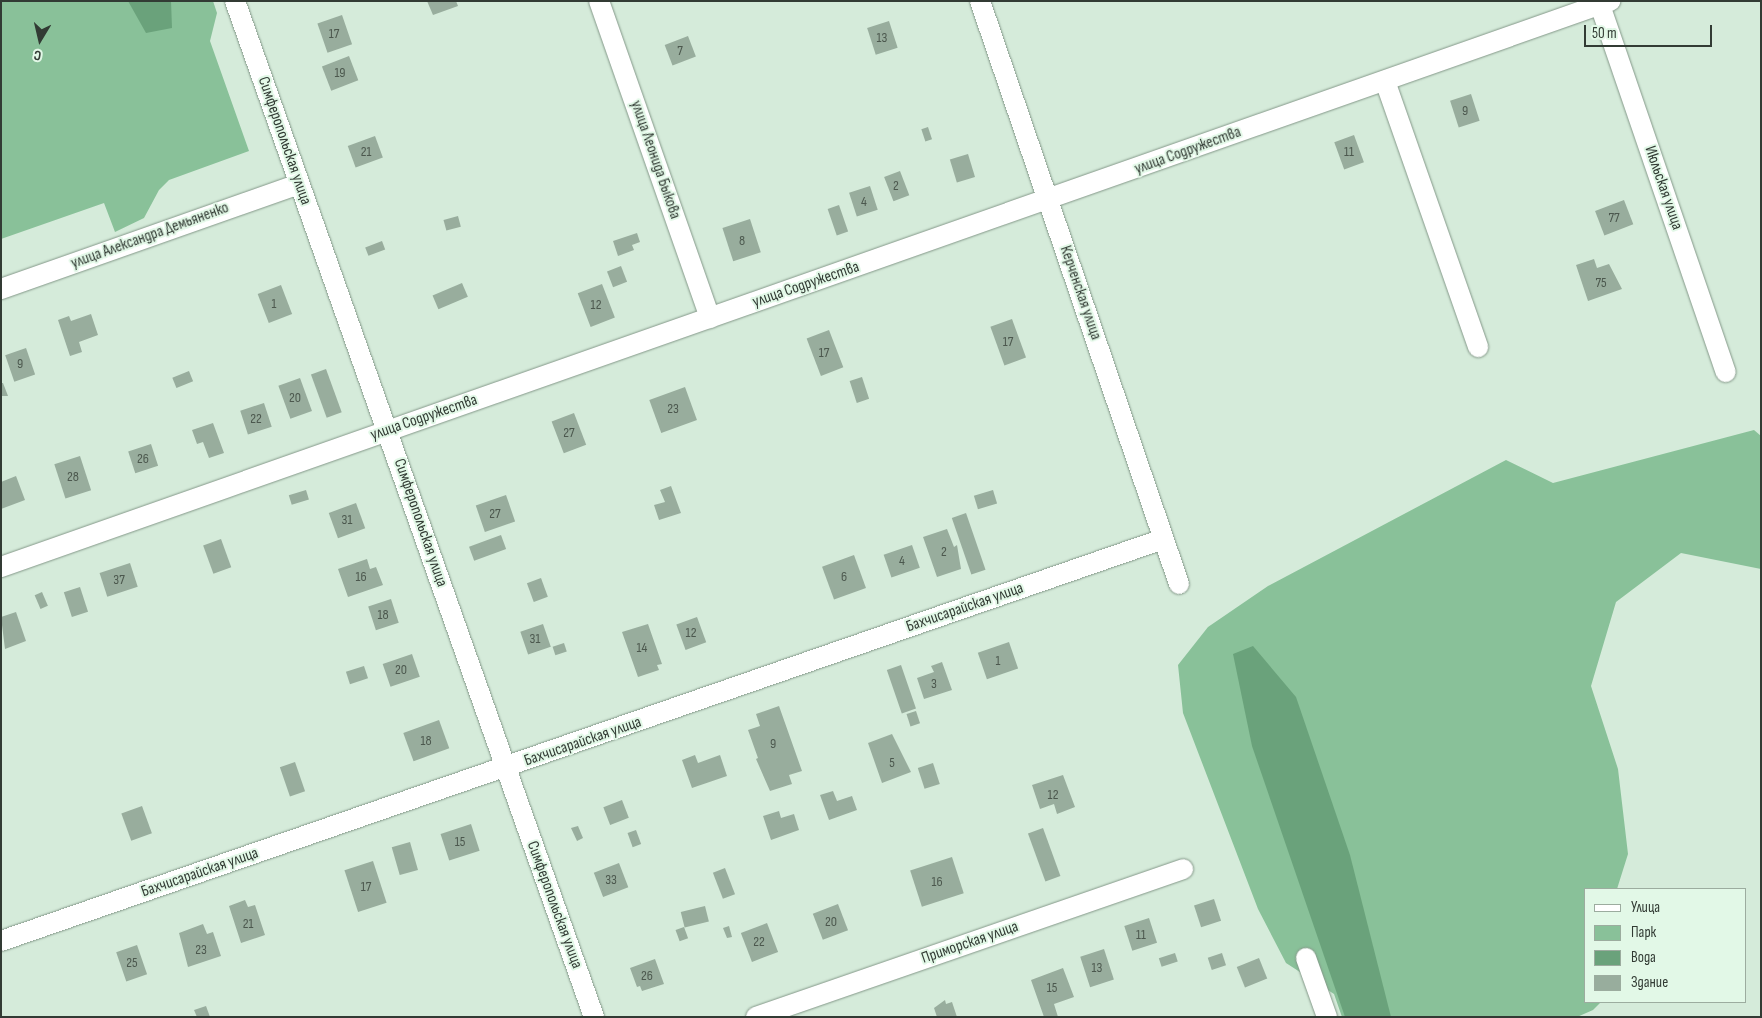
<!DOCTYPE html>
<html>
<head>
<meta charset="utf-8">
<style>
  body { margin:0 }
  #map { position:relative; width:1762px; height:1018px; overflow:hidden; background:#d5ebda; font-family:"Sofia Sans Condensed",sans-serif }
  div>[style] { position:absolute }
  .green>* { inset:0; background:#89c199 }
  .water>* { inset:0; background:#6aa27b }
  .building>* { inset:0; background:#98ad9d; transform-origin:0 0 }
  .roads { filter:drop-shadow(0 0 1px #849889) drop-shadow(0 0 1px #849889) }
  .minor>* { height:20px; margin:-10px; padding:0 10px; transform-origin:10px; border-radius:10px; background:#fff }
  span { translate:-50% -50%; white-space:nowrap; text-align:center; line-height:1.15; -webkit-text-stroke:4px #e2f8e7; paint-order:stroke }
  .number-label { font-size:14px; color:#4c584e }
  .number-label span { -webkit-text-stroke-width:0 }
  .street-label { font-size:16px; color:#323b34 }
  .frame { position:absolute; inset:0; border:2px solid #323b34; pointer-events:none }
  .legend { position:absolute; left:1584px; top:888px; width:162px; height:115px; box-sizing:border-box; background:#e2f8e7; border:1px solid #9cac9f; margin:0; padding:6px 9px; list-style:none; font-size:15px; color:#323b34 }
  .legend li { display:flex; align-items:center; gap:10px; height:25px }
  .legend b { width:25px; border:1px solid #9cac9f }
  .north { position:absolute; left:15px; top:15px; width:50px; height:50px; -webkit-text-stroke:4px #e2f8e7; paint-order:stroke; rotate:189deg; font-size:14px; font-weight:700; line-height:20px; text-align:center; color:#323b34 }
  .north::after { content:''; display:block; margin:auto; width:18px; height:22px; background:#323b34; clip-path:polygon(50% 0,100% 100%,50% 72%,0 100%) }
  .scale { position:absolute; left:1584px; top:25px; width:128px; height:22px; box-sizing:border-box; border:2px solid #323b34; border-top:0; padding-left:6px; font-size:15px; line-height:18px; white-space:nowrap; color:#323b34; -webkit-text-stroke:4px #e2f8e7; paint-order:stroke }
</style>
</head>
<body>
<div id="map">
  <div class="green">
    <div style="clip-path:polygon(1px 1px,213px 1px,217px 13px,210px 41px,249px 151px,169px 180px,159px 190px,144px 218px,115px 232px,104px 203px,1px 239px)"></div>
    <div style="clip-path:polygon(1754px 430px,1761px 436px,1761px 569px,1681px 553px,1616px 602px,1591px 686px,1618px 769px,1628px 854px,1617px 889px,1586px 889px,1586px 1002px,1601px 1002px,1593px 1010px,1577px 1017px,1342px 1017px,1334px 994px,1286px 963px,1258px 909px,1183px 713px,1178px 665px,1208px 627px,1268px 586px,1506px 460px,1553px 483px)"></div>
  </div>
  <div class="water">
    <div style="clip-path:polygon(128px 1px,171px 1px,172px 28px,146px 33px)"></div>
    <div style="clip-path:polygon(1253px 646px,1296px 697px,1350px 855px,1391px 1017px,1345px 1017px,1252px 746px,1233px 654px)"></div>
  </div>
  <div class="building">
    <div style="clip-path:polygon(427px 1px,456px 1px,458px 6px,433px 15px)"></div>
    <div style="left:342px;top:15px;width:31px;height:26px;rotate:71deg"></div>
    <div style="left:889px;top:21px;width:28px;height:23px;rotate:72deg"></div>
    <div style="left:688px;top:36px;width:22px;height:25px;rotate:69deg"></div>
    <div style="left:349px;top:56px;width:26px;height:29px;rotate:69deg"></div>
    <div style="left:1471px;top:94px;width:28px;height:22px;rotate:72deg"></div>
    <div style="left:928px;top:127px;width:13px;height:7px;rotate:72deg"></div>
    <div style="left:1354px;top:135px;width:29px;height:21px;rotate:70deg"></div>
    <div style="left:375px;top:136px;width:23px;height:29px;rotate:70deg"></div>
    <div style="left:968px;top:154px;width:24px;height:19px;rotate:73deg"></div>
    <div style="left:900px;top:171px;width:26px;height:17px;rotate:69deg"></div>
    <div style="left:870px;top:186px;width:25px;height:22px;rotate:72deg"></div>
    <div style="left:1624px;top:200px;width:26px;height:31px;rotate:69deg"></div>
    <div style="left:839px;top:205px;width:28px;height:12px;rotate:71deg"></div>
    <div style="left:458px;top:216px;width:11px;height:15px;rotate:75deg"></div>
    <div style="left:750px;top:219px;width:35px;height:29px;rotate:72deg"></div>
    <div style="clip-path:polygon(637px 233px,640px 242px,632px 245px,634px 250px,618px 256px,613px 241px)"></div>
    <div style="left:382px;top:241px;width:9px;height:18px;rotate:69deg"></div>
    <div style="clip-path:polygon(1594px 259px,1597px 268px,1609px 264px,1622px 289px,1588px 301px,1576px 265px)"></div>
    <div style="left:621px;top:266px;width:17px;height:15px;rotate:69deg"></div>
    <div style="left:462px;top:283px;width:15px;height:32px;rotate:67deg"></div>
    <div style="left:602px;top:284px;width:36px;height:26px;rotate:69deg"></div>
    <div style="left:281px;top:285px;width:31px;height:25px;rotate:69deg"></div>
    <div style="clip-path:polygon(91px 314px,98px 335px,79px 342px,82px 352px,70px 356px,58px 320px,69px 316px,71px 321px)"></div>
    <div style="left:1012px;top:319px;width:41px;height:23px;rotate:70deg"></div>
    <div style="left:829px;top:330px;width:40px;height:24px;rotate:69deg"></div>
    <div style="left:26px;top:348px;width:28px;height:22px;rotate:71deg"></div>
    <div style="left:326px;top:369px;width:46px;height:16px;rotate:70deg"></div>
    <div style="left:189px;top:371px;width:11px;height:18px;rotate:68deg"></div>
    <div style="left:862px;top:377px;width:23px;height:13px;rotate:72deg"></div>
    <div style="left:300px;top:378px;width:35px;height:23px;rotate:70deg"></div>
    <div style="clip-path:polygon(1px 383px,3px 383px,8px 396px,1px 396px)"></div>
    <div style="left:685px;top:387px;width:35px;height:38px;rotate:70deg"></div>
    <div style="left:264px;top:403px;width:25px;height:25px;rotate:72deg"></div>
    <div style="left:574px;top:413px;width:34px;height:24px;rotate:69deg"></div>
    <div style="clip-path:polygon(213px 423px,224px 453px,209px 458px,203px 442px,197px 444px,192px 430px)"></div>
    <div style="left:151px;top:444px;width:23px;height:24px;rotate:72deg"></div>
    <div style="left:80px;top:456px;width:36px;height:27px;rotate:72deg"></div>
    <div style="clip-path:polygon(16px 476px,25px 500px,1px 509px,1px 482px)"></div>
    <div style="clip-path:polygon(671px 486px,681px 513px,659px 520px,654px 505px,665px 502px,660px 490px)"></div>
    <div style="left:306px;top:490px;width:10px;height:18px;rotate:73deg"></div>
    <div style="left:993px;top:490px;width:14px;height:20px;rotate:73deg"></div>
    <div style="left:506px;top:495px;width:28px;height:32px;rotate:71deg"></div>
    <div style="left:356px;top:503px;width:27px;height:29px;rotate:70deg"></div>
    <div style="left:966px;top:513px;width:60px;height:15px;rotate:71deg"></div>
    <div style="clip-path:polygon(947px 529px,954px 547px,957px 545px,961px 569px,937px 577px,923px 537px)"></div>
    <div style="left:501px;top:535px;width:15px;height:34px;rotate:70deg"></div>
    <div style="left:221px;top:539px;width:30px;height:19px;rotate:70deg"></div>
    <div style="left:912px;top:545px;width:24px;height:30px;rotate:71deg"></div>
    <div style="left:854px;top:555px;width:35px;height:34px;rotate:70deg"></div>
    <div style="clip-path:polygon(367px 559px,370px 569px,376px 567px,383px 585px,348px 597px,338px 569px)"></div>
    <div style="left:130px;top:563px;width:25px;height:32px;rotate:72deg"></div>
    <div style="left:541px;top:578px;width:20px;height:15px;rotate:70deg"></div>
    <div style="left:80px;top:587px;width:26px;height:17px;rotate:72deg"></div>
    <div style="left:42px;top:592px;width:15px;height:8px;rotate:67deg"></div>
    <div style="left:391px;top:599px;width:25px;height:24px;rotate:72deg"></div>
    <div style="clip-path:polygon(16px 612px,26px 641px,5px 649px,1px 617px)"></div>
    <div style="left:697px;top:617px;width:27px;height:22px;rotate:70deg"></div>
    <div style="left:543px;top:624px;width:24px;height:24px;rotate:71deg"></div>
    <div style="clip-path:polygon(648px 624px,662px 664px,657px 665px,659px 670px,638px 677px,622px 632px)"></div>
    <div style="left:1009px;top:642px;width:28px;height:33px;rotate:71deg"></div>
    <div style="left:564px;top:643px;width:9px;height:12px;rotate:72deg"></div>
    <div style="left:412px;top:654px;width:24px;height:31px;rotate:71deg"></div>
    <div style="clip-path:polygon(942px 662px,952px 690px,924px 699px,917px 678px,934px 672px,931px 666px)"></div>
    <div style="left:901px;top:665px;width:46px;height:15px;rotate:71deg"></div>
    <div style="left:364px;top:666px;width:13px;height:19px;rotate:72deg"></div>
    <div style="clip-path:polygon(779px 706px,802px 771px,789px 775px,792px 784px,770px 791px,756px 759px,758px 758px,748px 730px,760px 726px,756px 714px)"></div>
    <div style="left:916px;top:711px;width:13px;height:10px;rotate:72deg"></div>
    <div style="left:439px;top:720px;width:30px;height:38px;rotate:70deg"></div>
    <div style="clip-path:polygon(892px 734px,911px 772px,882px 783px,868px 743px)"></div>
    <div style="clip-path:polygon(695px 755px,698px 763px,720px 755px,727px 776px,692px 788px,682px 760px)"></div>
    <div style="left:295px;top:762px;width:31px;height:16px;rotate:71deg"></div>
    <div style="left:933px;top:763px;width:22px;height:16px;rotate:72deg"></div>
    <div style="clip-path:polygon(1063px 775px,1075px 807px,1057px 814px,1054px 804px,1040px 809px,1032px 785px)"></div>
    <div style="clip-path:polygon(833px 791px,837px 801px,852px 796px,857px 810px,829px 820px,820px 795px)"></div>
    <div style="left:622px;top:800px;width:19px;height:20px;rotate:69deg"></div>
    <div style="left:142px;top:806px;width:29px;height:22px;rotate:70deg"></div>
    <div style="clip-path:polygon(779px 811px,781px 818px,794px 814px,799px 830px,771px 840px,763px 816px)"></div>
    <div style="left:471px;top:824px;width:28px;height:32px;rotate:72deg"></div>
    <div style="clip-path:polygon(578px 826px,583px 838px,577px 841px,571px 828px)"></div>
    <div style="left:1043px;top:828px;width:51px;height:16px;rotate:70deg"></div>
    <div style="left:636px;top:830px;width:15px;height:9px;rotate:70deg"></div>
    <div style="left:410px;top:842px;width:29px;height:19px;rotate:74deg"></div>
    <div style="left:952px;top:857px;width:38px;height:44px;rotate:72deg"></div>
    <div style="left:373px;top:861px;width:44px;height:30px;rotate:72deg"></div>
    <div style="left:619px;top:863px;width:26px;height:27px;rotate:69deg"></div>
    <div style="left:725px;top:868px;width:28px;height:13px;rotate:69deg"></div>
    <div style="left:1214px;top:899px;width:23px;height:21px;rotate:72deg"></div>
    <div style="clip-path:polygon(245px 900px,248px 907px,255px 905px,265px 935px,241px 943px,229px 906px)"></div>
    <div style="left:838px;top:904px;width:28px;height:27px;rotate:69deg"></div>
    <div style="left:705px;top:906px;width:16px;height:25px;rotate:76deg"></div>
    <div style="left:1149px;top:918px;width:26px;height:26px;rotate:72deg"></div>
    <div style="left:767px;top:923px;width:31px;height:28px;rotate:69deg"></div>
    <div style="clip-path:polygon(203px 924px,207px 934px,213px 932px,221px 956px,188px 967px,179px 933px)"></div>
    <div style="clip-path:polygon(729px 926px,732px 937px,727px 938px,723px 928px)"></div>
    <div style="left:684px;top:927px;width:12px;height:9px;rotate:70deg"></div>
    <div style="left:137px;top:945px;width:31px;height:22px;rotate:71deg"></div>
    <div style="left:1104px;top:949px;width:32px;height:25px;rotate:72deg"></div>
    <div style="left:1175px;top:953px;width:9px;height:17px;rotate:72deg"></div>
    <div style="left:1222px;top:953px;width:13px;height:15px;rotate:72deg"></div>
    <div style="left:1259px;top:958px;width:22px;height:24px;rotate:68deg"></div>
    <div style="clip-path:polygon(655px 959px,664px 984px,642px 991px,640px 986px,637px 987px,630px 968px)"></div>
    <div style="clip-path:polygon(1063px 968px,1074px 997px,1054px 1004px,1058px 1017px,1044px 1017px,1031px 980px)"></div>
    <div style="clip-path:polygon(945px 1000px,946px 1004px,952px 1002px,957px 1017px,937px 1017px,934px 1008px)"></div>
    <div style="clip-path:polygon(206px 1006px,210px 1017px,197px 1017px,194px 1010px)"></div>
  </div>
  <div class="roads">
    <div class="minor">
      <div style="left:235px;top:1px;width:1078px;rotate:70.54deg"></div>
      <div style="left:599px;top:1px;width:336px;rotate:70.7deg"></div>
      <div style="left:980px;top:1px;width:616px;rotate:71.15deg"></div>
      <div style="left:1600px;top:5px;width:388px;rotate:71.1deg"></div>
      <div style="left:1385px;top:81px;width:282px;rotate:70.7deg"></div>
      <div style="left:1px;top:289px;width:316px;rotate:-19.4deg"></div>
      <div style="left:1px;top:567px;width:1706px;rotate:-19.38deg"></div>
      <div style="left:1px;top:941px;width:1230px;rotate:-19.08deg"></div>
      <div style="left:1306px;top:958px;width:63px;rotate:70.4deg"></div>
      <div style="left:756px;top:1017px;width:452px;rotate:-19.1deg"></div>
    </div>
  </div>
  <div class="number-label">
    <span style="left:334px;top:34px">17</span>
    <span style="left:882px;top:38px">13</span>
    <span style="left:680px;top:51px">7</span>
    <span style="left:340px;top:73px">19</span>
    <span style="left:1465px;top:111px">9</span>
    <span style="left:366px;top:152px">21</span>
    <span style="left:1349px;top:152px">11</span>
    <span style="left:896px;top:186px">2</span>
    <span style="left:864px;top:202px">4</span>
    <span style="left:1614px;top:218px">77</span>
    <span style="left:742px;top:241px">8</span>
    <span style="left:1601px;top:283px">75</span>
    <span style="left:274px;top:304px">1</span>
    <span style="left:596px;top:305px">12</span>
    <span style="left:1008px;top:342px">17</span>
    <span style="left:824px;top:353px">17</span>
    <span style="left:20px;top:364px">9</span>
    <span style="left:295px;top:398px">20</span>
    <span style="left:673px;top:409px">23</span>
    <span style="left:256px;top:419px">22</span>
    <span style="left:569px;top:433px">27</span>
    <span style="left:143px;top:459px">26</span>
    <span style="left:73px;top:477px">28</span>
    <span style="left:495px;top:514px">27</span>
    <span style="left:347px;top:520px">31</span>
    <span style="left:944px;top:552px">2</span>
    <span style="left:902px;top:561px">4</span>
    <span style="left:361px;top:577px">16</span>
    <span style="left:844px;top:577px">6</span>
    <span style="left:119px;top:580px">37</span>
    <span style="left:383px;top:615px">18</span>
    <span style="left:691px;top:633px">12</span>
    <span style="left:535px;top:639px">31</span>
    <span style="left:642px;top:648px">14</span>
    <span style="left:998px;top:661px">1</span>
    <span style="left:401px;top:670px">20</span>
    <span style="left:934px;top:684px">3</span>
    <span style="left:426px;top:741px">18</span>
    <span style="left:773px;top:744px">9</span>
    <span style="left:892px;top:763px">5</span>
    <span style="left:1053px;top:795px">12</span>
    <span style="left:460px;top:842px">15</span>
    <span style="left:611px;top:880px">33</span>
    <span style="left:937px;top:882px">16</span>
    <span style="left:366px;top:887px">17</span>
    <span style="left:831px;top:922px">20</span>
    <span style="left:248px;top:924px">21</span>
    <span style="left:1141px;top:935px">11</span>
    <span style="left:759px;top:942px">22</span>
    <span style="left:201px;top:950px">23</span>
    <span style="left:132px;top:963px">25</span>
    <span style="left:1097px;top:968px">13</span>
    <span style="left:647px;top:976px">26</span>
    <span style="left:1052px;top:988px">15</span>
  </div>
  <div class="street-label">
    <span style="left:284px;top:141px;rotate:71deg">Симферопольская улица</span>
    <span style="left:1188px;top:151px;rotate:-20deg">улица Содружества</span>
    <span style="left:655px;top:160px;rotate:71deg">улица Леонида Быкова</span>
    <span style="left:1663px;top:188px;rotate:71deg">Июльская улица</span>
    <span style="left:150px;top:236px;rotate:-20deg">улица Александра Демьяненко</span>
    <span style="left:806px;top:285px;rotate:-19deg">улица Содружества</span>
    <span style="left:1080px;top:293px;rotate:71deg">Керченская улица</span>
    <span style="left:424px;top:418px;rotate:-19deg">улица Содружества</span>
    <span style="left:420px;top:523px;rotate:71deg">Симферопольская улица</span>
    <span style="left:965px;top:608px;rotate:-19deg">Бахчисарайская улица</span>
    <span style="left:583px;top:742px;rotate:-19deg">Бахчисарайская улица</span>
    <span style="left:200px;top:873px;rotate:-19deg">Бахчисарайская улица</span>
    <span style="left:554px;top:905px;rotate:70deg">Симферопольская улица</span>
    <span style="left:970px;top:943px;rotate:-19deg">Приморская улица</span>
  </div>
  <div class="frame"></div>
  <ul class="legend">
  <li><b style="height:6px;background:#fff"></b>Улица</li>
  <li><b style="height:14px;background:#89c199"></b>Парк</li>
  <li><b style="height:14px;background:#6aa27b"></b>Вода</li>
  <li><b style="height:14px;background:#98ad9d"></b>Здание</li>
  </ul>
  <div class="north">С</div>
  <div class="scale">50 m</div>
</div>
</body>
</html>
